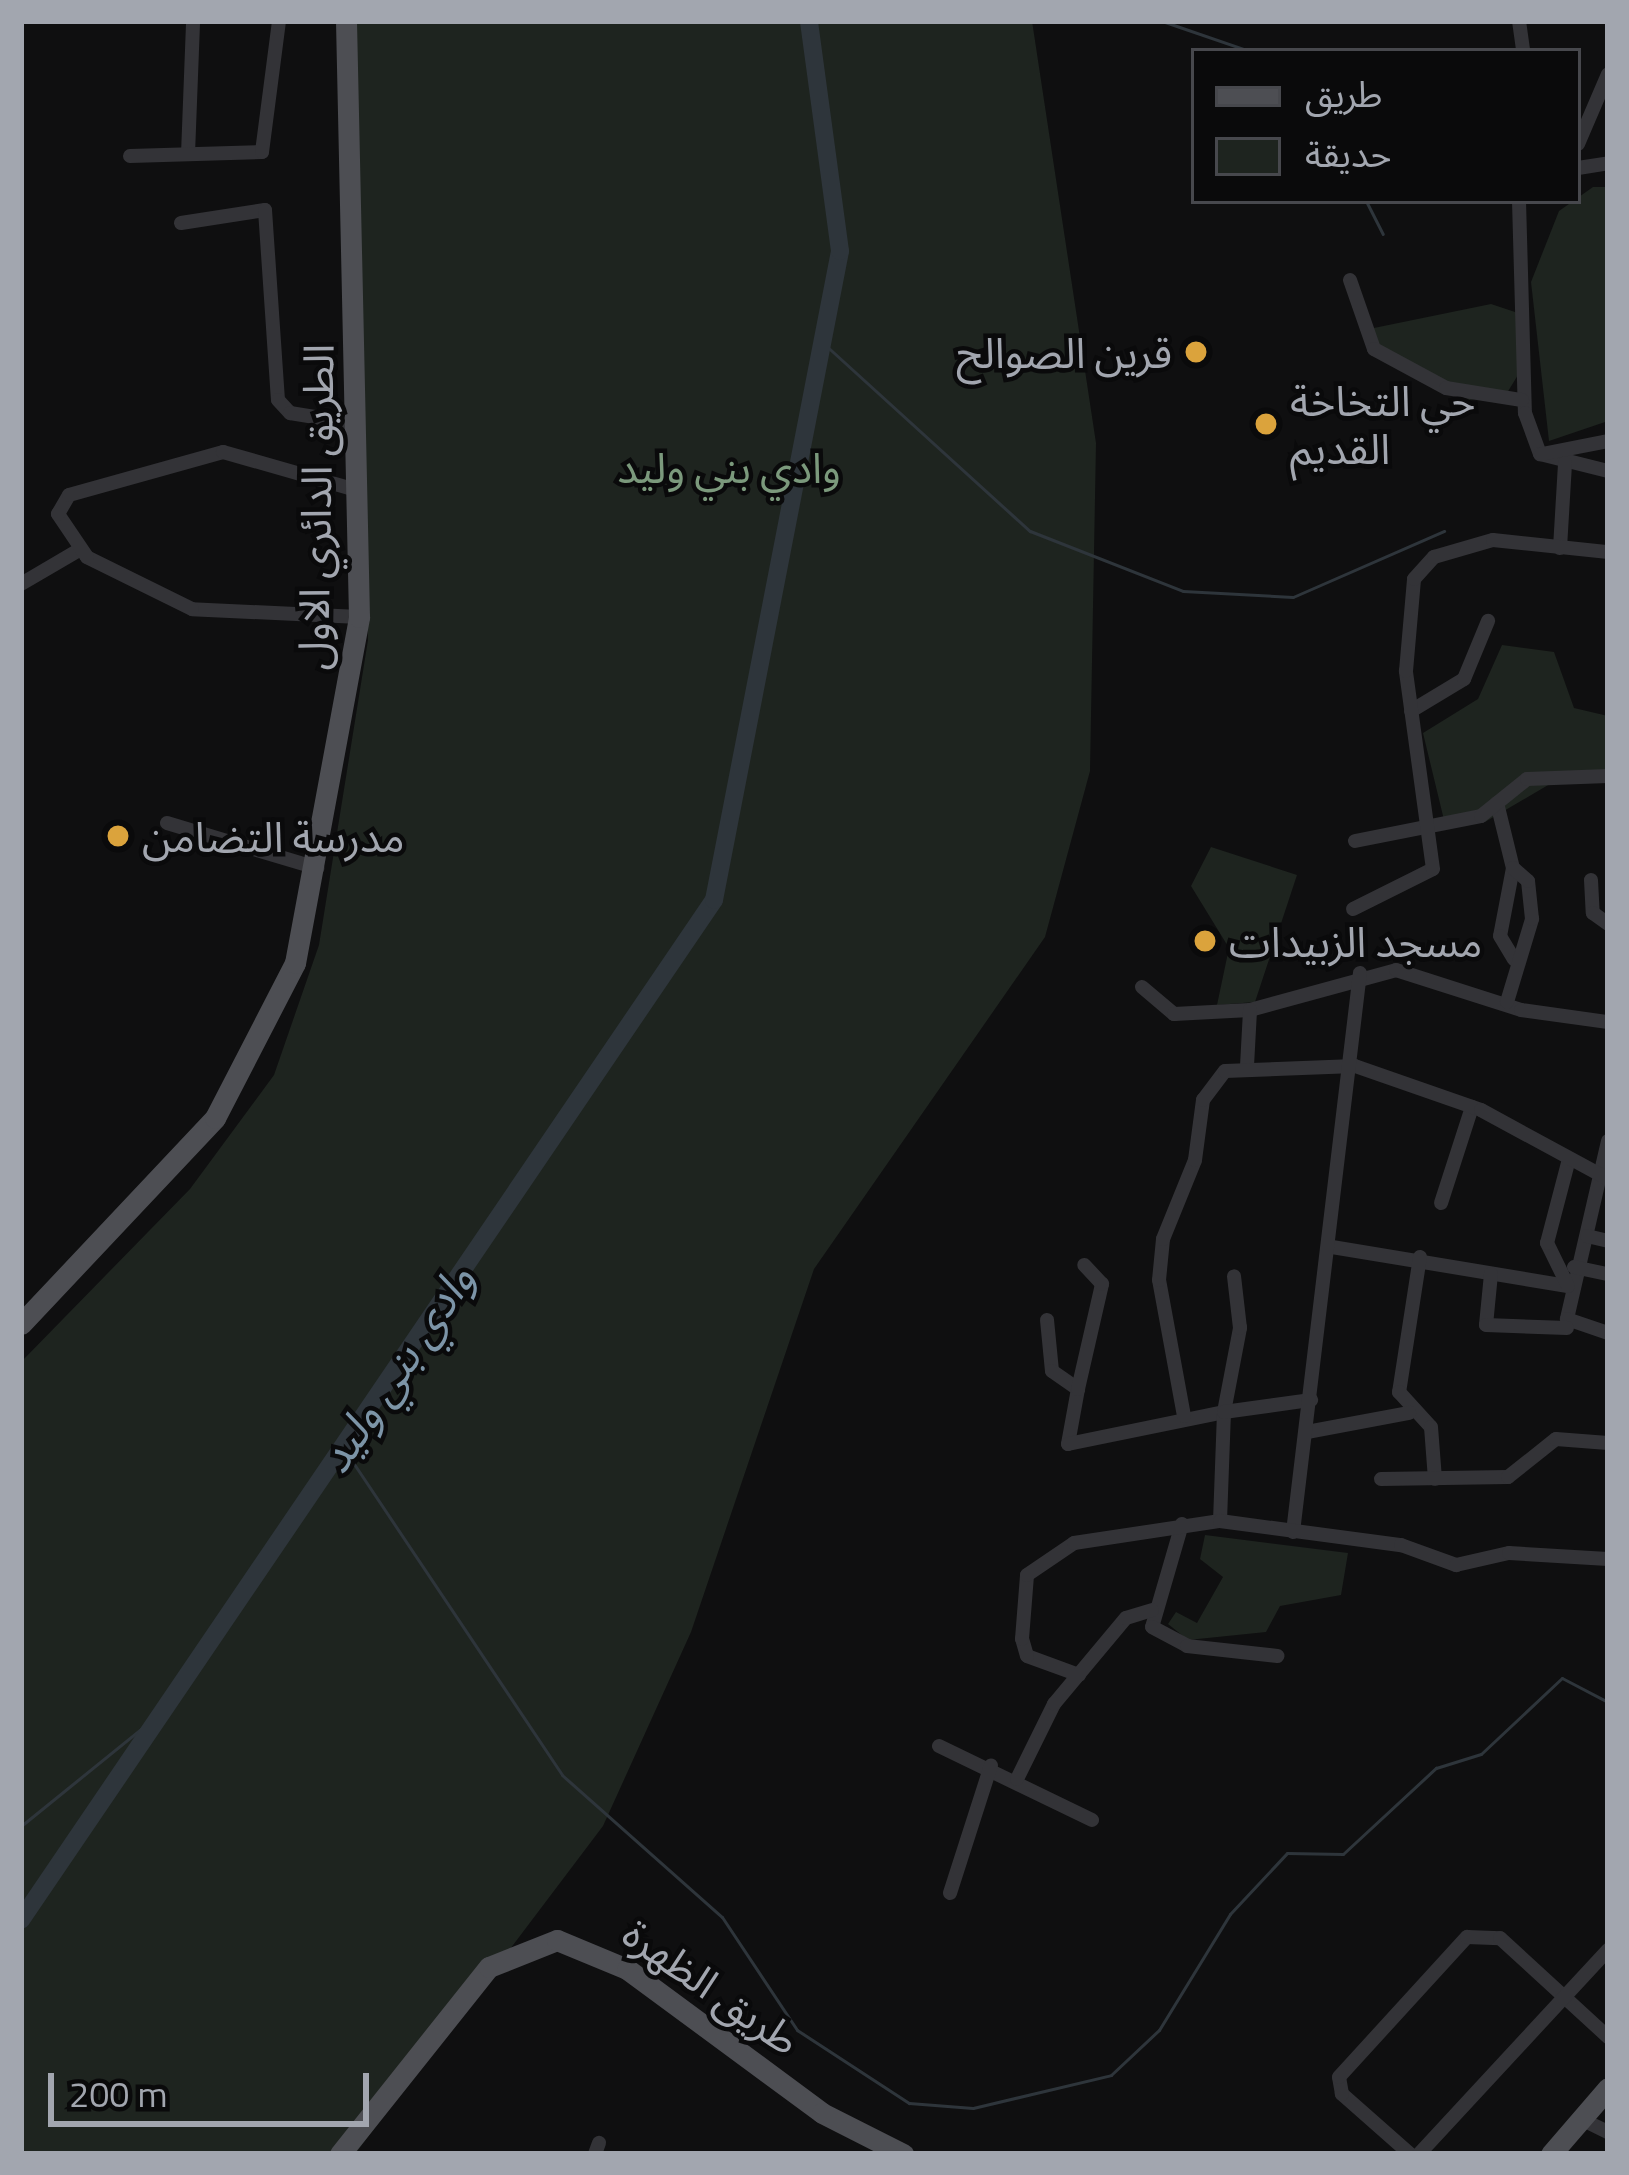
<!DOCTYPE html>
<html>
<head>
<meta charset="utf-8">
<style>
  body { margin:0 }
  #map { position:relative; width:1629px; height:2175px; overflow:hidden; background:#0f0f10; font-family:"Titillium Web","Noto Sans Arabic",sans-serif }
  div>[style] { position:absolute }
  .green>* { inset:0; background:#1e241f }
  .stream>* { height:3px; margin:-1.5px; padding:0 1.5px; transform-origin:1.5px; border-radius:1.5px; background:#2e353b }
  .river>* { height:18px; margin:-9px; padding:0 9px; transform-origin:9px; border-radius:9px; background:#2e353b }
  .minor>* { height:14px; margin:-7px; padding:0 7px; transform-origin:7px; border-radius:7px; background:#333337 }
  .primary>* { height:21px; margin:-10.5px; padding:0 10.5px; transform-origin:10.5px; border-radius:10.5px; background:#4d4e53 }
  .dots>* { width:33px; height:33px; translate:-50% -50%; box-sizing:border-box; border:6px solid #0a0a0b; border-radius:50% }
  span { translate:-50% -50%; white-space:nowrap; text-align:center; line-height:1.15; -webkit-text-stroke:9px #0a0a0b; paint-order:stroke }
  .poi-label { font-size:42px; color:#a2a6af }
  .right { translate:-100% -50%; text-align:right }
  .left { translate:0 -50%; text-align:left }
  .park-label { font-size:42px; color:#7b997c }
  .street-label { font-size:42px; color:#a2a6af }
  .water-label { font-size:45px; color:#7c94a7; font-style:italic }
  .frame { position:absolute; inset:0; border:24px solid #a2a6af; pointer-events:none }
  .legend { position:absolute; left:1191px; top:48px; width:390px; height:156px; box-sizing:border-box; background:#0a0a0b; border:3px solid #47484d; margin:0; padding:15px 21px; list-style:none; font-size:36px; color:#a2a6af }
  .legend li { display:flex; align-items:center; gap:24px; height:60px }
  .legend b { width:60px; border:3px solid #47484d }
  .scale { position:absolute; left:48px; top:2073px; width:321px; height:54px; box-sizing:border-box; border:6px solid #a2a6af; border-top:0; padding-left:15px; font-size:36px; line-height:42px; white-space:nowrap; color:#a2a6af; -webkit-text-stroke:9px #0a0a0b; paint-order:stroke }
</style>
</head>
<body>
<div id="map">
  <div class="green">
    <div style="clip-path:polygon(353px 21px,1032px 21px,1096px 443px,1090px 771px,1045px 937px,814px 1269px,691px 1632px,603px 1826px,355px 2154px,21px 2154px,21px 1362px,190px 1189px,274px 1075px,319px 945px,368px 640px)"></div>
    <div style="clip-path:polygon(1593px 187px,1608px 187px,1608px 421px,1549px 441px,1531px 282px,1559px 211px)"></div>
    <div style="clip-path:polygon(1491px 304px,1518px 313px,1521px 370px,1507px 393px,1469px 400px,1390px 362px,1369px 329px)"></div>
    <div style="clip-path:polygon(1502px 645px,1554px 652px,1574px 708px,1608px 716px,1608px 782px,1555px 781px,1485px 822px,1444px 820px,1423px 733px,1478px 699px)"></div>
    <div style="clip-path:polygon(1211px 847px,1297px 875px,1255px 1002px,1217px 1005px,1229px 948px,1191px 886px)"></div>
    <div style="clip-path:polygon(1205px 1535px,1348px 1553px,1341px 1595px,1280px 1606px,1266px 1632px,1188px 1640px,1168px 1624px,1176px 1612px,1197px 1623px,1223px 1577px,1200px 1559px)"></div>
  </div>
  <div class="stream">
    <div style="left:1162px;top:21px;width:92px;rotate:19deg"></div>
    <div style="left:1366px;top:201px;width:37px;rotate:63deg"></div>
    <div style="left:822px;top:342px;width:281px;rotate:42.3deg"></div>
    <div style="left:1030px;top:531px;width:164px;rotate:21.4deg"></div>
    <div style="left:1183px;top:591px;width:110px;rotate:3.1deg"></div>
    <div style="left:1293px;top:597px;width:165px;rotate:-23.6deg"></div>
    <div style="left:344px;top:1449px;width:392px;rotate:56.2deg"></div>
    <div style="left:562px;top:1775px;width:214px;rotate:41.6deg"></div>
    <div style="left:722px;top:1917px;width:136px;rotate:56.4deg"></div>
    <div style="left:797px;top:2030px;width:134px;rotate:33.1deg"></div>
    <div style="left:909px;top:2103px;width:64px;rotate:4.5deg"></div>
    <div style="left:973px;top:2108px;width:142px;rotate:-13.4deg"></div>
    <div style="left:1111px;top:2075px;width:66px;rotate:-43.2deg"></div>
    <div style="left:1159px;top:2030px;width:136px;rotate:-58.5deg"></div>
    <div style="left:1230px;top:1914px;width:83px;rotate:-46.9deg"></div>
    <div style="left:1287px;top:1853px;width:56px;rotate:1deg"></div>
    <div style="left:1343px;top:1854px;width:127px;rotate:-42.8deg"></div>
    <div style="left:1436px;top:1768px;width:47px;rotate:-17.3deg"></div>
    <div style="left:1481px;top:1754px;width:111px;rotate:-43.2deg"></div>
    <div style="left:1562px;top:1678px;width:52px;rotate:27.6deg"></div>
    <div style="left:21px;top:1826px;width:191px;rotate:-39deg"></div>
  </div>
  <div class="river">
    <div style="left:21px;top:1920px;width:1233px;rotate:-55.81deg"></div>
    <div style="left:714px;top:900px;width:661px;rotate:-79.01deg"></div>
    <div style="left:840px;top:251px;width:232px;rotate:-97.7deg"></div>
  </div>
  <div class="minor">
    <div style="left:1519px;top:21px;width:30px;rotate:82deg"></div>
    <div style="left:1578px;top:144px;width:76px;rotate:-66.8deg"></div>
    <div style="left:188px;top:154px;width:133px;rotate:-87.8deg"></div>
    <div style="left:130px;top:156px;width:132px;rotate:-1.7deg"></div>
    <div style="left:262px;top:152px;width:132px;rotate:-82.6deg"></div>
    <div style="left:1578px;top:168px;width:30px;rotate:-9deg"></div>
    <div style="left:1519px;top:201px;width:212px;rotate:88.4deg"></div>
    <div style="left:1525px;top:413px;width:44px;rotate:69.9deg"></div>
    <div style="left:1540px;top:454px;width:70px;rotate:14deg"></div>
    <div style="left:181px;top:223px;width:85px;rotate:-8.8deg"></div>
    <div style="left:265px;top:210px;width:190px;rotate:86.1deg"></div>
    <div style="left:278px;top:400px;width:18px;rotate:47deg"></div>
    <div style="left:290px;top:413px;width:69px;rotate:9.2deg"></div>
    <div style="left:1350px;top:280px;width:73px;rotate:70.8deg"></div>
    <div style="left:1374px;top:349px;width:82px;rotate:28.4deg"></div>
    <div style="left:1446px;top:388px;width:77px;rotate:9deg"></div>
    <div style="left:1542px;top:454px;width:67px;rotate:-11.1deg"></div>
    <div style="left:1560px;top:548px;width:85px;rotate:-86.6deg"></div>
    <div style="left:21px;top:584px;width:67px;rotate:-30.4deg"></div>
    <div style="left:359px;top:617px;width:167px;rotate:-177.3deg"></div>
    <div style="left:192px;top:609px;width:117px;rotate:-153.7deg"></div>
    <div style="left:87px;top:557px;width:52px;rotate:-124deg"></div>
    <div style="left:58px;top:514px;width:22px;rotate:-60deg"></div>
    <div style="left:69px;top:495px;width:160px;rotate:-15.6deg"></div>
    <div style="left:223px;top:452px;width:142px;rotate:15.9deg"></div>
    <div style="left:1411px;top:711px;width:62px;rotate:-31.1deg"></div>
    <div style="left:1464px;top:679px;width:63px;rotate:-67.5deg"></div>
    <div style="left:1497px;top:803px;width:67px;rotate:76.2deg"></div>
    <div style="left:1513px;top:868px;width:69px;rotate:100.8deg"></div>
    <div style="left:1500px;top:936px;width:27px;rotate:59deg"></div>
    <div style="left:167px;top:823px;width:157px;rotate:16.7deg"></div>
    <div style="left:1355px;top:841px;width:128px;rotate:-11.2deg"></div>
    <div style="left:1481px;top:816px;width:59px;rotate:-38.8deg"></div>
    <div style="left:1527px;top:779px;width:81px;rotate:-2.1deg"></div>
    <div style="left:1591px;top:880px;width:33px;rotate:87deg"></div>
    <div style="left:1593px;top:913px;width:19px;rotate:36deg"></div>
    <div style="left:1353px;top:909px;width:89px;rotate:-26.6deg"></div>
    <div style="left:1433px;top:869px;width:200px;rotate:-97.8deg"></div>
    <div style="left:1406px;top:671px;width:92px;rotate:-85deg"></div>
    <div style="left:1414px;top:579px;width:30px;rotate:-48deg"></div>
    <div style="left:1434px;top:557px;width:61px;rotate:-16.1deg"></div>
    <div style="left:1493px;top:540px;width:116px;rotate:6deg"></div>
    <div style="left:1142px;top:987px;width:42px;rotate:40.2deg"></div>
    <div style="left:1174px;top:1014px;width:76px;rotate:-3deg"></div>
    <div style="left:1250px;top:1010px;width:151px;rotate:-15.3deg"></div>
    <div style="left:1396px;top:970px;width:131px;rotate:17.7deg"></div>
    <div style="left:1521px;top:1010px;width:88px;rotate:7.9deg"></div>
    <div style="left:1507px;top:1002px;width:87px;rotate:-73.2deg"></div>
    <div style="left:1532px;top:919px;width:38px;rotate:-96deg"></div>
    <div style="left:1528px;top:881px;width:20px;rotate:-139deg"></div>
    <div style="left:1247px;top:1066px;width:56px;rotate:-86.9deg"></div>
    <div style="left:1608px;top:1141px;width:183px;rotate:103deg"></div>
    <div style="left:1567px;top:1319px;width:43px;rotate:18.9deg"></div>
    <div style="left:1441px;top:1203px;width:101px;rotate:-72.1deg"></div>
    <div style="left:1587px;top:1236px;width:22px;rotate:13deg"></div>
    <div style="left:1332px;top:1247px;width:239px;rotate:9.4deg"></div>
    <div style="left:1420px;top:1257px;width:137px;rotate:98.8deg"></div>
    <div style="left:1399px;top:1392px;width:47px;rotate:47.6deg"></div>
    <div style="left:1431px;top:1427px;width:52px;rotate:85.6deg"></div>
    <div style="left:1574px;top:1267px;width:35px;rotate:12deg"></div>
    <div style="left:1491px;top:1274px;width:51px;rotate:95.6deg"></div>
    <div style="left:1486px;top:1325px;width:81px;rotate:2.1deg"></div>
    <div style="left:1568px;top:1286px;width:48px;rotate:-116deg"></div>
    <div style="left:1547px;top:1243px;width:87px;rotate:-75.3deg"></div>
    <div style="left:1047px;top:1320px;width:51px;rotate:84.4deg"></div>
    <div style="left:1052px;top:1371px;width:32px;rotate:35deg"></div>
    <div style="left:1078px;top:1389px;width:56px;rotate:100.3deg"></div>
    <div style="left:1068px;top:1444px;width:159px;rotate:-11.6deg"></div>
    <div style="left:1224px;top:1412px;width:109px;rotate:92.1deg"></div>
    <div style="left:1078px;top:1389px;width:108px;rotate:-77.1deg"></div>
    <div style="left:1102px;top:1284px;width:26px;rotate:-133deg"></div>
    <div style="left:1224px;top:1412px;width:86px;rotate:-79.2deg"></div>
    <div style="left:1240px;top:1328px;width:52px;rotate:-96.6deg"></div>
    <div style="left:1224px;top:1412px;width:88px;rotate:-7.9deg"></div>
    <div style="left:1184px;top:1416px;width:138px;rotate:-100.4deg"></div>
    <div style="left:1159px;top:1280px;width:41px;rotate:-84.4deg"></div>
    <div style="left:1163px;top:1239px;width:85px;rotate:-67.9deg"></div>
    <div style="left:1195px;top:1160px;width:61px;rotate:-82.4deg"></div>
    <div style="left:1203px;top:1100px;width:36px;rotate:-53deg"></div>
    <div style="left:1225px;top:1071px;width:130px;rotate:-2.2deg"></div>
    <div style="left:1355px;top:1066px;width:133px;rotate:19.2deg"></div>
    <div style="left:1481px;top:1110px;width:145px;rotate:28.5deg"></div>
    <div style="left:1307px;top:1432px;width:104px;rotate:-10.6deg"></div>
    <div style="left:1381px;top:1479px;width:127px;rotate:-0.9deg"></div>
    <div style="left:1508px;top:1477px;width:61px;rotate:-38.4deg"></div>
    <div style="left:1556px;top:1439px;width:52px;rotate:4.4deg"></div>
    <div style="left:1182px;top:1524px;width:107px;rotate:106.2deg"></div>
    <div style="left:1152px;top:1627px;width:40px;rotate:28deg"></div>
    <div style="left:1187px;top:1646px;width:91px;rotate:6.3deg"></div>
    <div style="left:1293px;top:1532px;width:563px;rotate:-83.17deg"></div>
    <div style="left:1079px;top:1675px;width:55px;rotate:-159.9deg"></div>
    <div style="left:1027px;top:1656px;width:18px;rotate:-106deg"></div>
    <div style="left:1022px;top:1639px;width:64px;rotate:-85.5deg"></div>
    <div style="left:1027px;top:1575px;width:57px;rotate:-34.2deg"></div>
    <div style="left:1074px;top:1543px;width:148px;rotate:-8.6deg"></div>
    <div style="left:1220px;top:1521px;width:183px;rotate:7.6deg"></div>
    <div style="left:1401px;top:1545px;width:59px;rotate:20deg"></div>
    <div style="left:1456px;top:1565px;width:54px;rotate:-12.8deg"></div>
    <div style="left:1509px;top:1553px;width:99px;rotate:3.5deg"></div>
    <div style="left:939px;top:1746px;width:170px;rotate:25.8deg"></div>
    <div style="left:1017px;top:1779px;width:84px;rotate:-63.7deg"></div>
    <div style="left:1054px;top:1704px;width:112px;rotate:-50.1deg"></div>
    <div style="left:1126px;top:1618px;width:27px;rotate:-17deg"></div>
    <div style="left:950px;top:1893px;width:134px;rotate:-72.2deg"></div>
    <div style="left:1581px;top:2119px;width:30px;rotate:26deg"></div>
    <div style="left:595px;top:2154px;width:12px;rotate:-70deg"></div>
    <div style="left:1410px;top:2154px;width:91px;rotate:-138.6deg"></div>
    <div style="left:1342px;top:2094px;width:17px;rotate:-100deg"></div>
    <div style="left:1339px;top:2077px;width:190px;rotate:-47.6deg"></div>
    <div style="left:1467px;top:1937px;width:33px;rotate:2deg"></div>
    <div style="left:1500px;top:1938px;width:147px;rotate:42.5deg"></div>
    <div style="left:1419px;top:2154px;width:278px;rotate:-47.2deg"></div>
  </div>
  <div class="primary">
    <div style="left:21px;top:1324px;width:283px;rotate:-46.7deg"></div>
    <div style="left:215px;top:1118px;width:174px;rotate:-62.7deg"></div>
    <div style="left:295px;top:963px;width:352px;rotate:-79.5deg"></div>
    <div style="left:359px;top:617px;width:596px;rotate:-91.25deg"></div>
    <div style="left:340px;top:2154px;width:239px;rotate:-51.5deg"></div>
    <div style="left:489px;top:1967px;width:73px;rotate:-21.7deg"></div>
    <div style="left:557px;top:1940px;width:76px;rotate:22.5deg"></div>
    <div style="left:627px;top:1969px;width:242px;rotate:36.4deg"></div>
    <div style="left:822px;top:2113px;width:91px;rotate:26.8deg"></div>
    <div style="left:1551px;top:2154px;width:87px;rotate:-49.2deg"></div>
  </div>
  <div class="dots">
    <div style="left:1196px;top:352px;background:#dba33c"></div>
    <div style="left:1266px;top:424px;background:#dba33c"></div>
    <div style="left:118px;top:836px;background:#dba33c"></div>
    <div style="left:1205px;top:941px;background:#dba33c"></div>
  </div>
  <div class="poi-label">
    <span class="right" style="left:1172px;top:352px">قرين الصوالح</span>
    <span class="left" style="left:1290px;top:424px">حي التخاخة<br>القديم</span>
    <span class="left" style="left:142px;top:836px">مدرسة التضامن</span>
    <span class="left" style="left:1229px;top:941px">مسجد الزبيدات</span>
  </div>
  <div class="park-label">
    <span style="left:729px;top:467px">وادي بني وليد</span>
  </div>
  <div class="street-label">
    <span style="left:315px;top:507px;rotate:-89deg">الطريق الدائري الاول</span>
    <span style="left:712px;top:1986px;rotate:35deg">طريق الظهرة</span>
  </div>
  <div class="water-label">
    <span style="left:396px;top:1368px;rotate:-56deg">وادي بني وليد</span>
  </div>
  <div class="frame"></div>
  <ul class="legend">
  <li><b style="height:15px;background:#4d4e53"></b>طريق</li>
  <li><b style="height:33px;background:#1e241f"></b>حديقة</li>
  </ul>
  <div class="scale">200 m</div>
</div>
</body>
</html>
